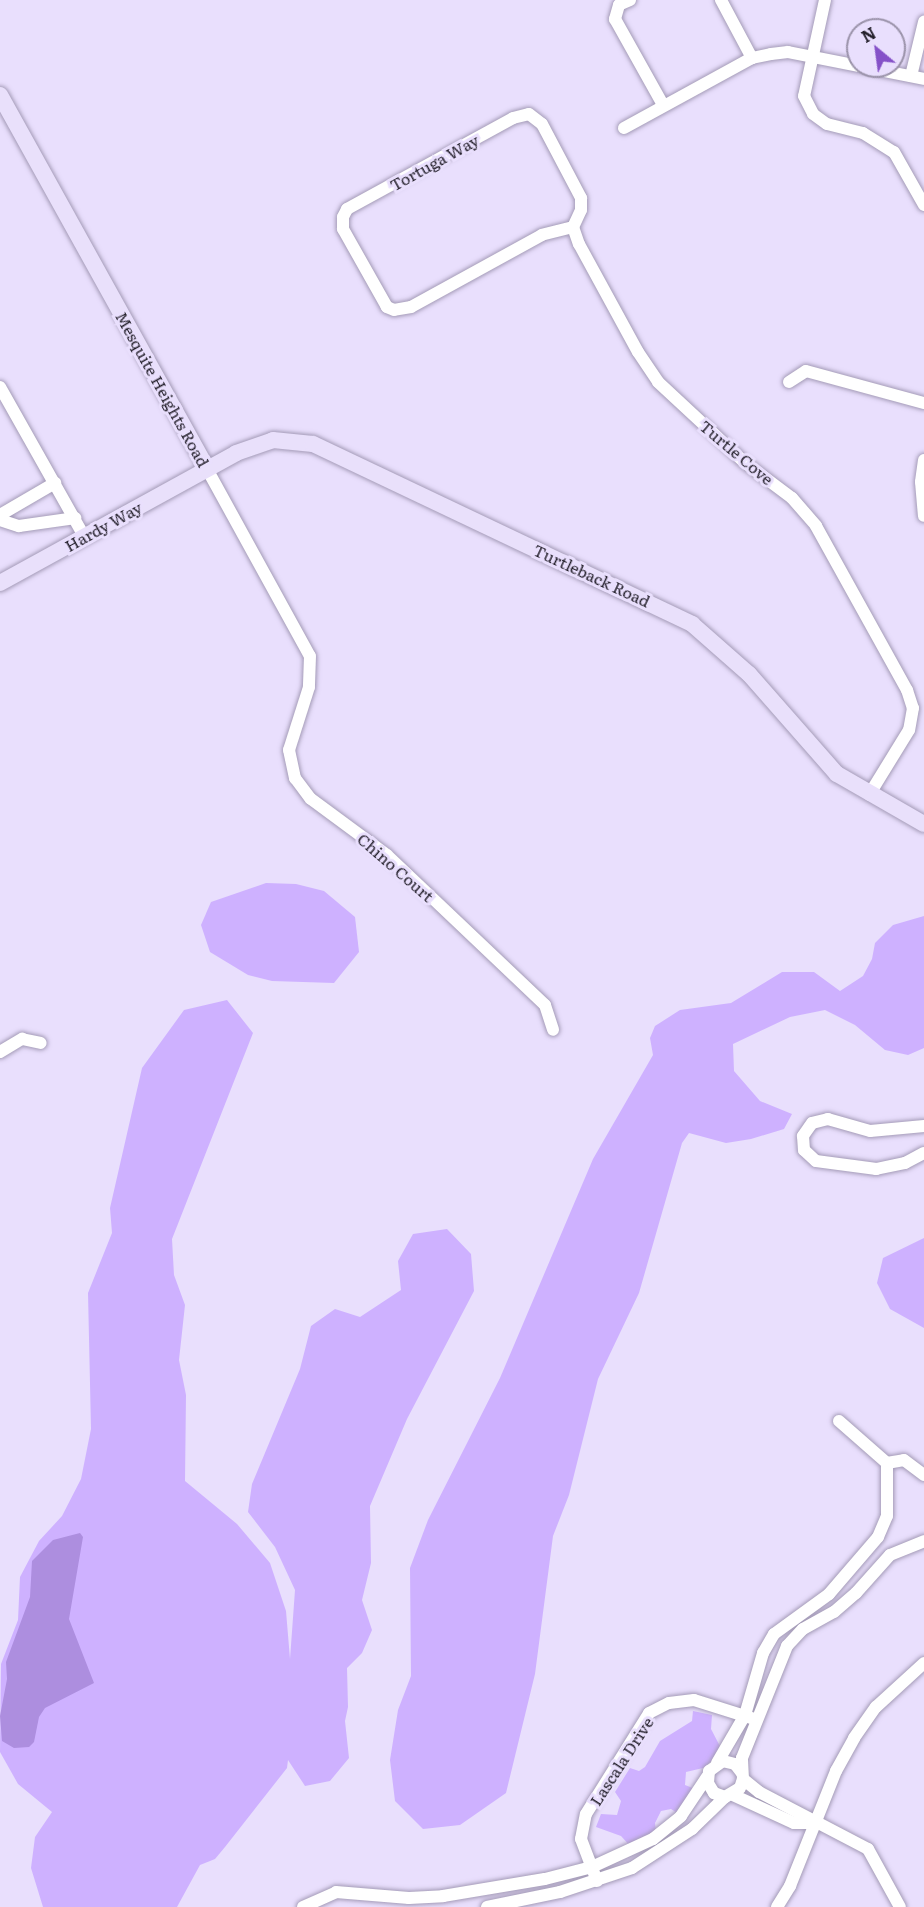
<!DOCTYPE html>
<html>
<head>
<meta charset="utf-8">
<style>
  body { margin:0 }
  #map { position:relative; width:924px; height:1907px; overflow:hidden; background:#e9dffd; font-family:Literata,serif }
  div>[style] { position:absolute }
  .green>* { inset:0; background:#ceb1ff }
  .water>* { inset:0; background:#ad8edf }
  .roads { filter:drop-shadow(0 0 2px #a49bb7) drop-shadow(0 0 2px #a49bb7) }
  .minor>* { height:12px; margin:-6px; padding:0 6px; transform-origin:6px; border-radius:6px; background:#fff }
  .major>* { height:16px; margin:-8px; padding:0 8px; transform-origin:8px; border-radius:8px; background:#e9e0fb }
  span { translate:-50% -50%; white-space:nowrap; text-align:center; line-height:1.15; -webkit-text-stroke:6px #e9dffd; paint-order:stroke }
  .street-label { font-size:16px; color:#231f2a }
  .north { position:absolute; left:846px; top:18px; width:60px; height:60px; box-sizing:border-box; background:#e9dffd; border:2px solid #9a92a9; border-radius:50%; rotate:331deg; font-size:16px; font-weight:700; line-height:24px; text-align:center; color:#231f2a }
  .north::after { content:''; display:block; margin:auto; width:21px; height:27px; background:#8551c8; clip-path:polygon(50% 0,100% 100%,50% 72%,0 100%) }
</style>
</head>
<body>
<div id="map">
  <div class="green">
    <div style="clip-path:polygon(266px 883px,296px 884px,324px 891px,355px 917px,359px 952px,334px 983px,272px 981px,248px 975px,210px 952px,201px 925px,211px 902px)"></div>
    <div style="clip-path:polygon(924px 916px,924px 1048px,908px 1055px,885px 1050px,855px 1025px,825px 1010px,790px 1017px,733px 1044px,734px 1071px,760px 1101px,792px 1114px,784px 1129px,751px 1139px,726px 1143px,689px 1133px,682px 1143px,639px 1293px,598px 1379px,569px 1495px,553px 1536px,535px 1674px,506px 1793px,460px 1825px,423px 1829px,395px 1801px,390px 1760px,398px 1710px,411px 1676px,410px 1568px,428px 1520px,500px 1378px,593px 1159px,653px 1055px,650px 1038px,655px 1026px,680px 1010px,731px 1003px,782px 972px,814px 972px,840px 991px,863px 976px,872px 959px,875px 943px,893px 925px)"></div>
    <div style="clip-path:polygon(227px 1000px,253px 1033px,172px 1239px,174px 1275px,185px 1305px,179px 1360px,186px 1395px,185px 1481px,237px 1524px,270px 1563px,286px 1611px,290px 1659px,295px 1590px,275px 1547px,248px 1512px,252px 1484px,300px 1369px,311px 1326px,335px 1309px,360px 1317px,401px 1290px,398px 1261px,413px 1234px,447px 1229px,471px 1254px,474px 1291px,407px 1419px,370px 1506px,371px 1563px,362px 1600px,372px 1630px,362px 1653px,347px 1668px,348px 1707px,345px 1721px,349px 1758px,330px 1781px,305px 1786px,288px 1760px,287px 1768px,225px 1847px,215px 1859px,200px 1865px,177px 1907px,43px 1907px,31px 1868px,35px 1837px,52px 1812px,18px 1784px,0 1752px,1px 1664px,18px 1620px,20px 1577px,39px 1541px,62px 1516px,81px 1479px,91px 1429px,88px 1293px,112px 1233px,110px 1208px,142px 1068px,184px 1010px)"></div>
    <div style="clip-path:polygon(924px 1238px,924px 1328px,890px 1309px,877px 1283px,883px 1258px)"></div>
    <div style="clip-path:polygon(693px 1711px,712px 1715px,711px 1729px,723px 1752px,703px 1768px,686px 1772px,685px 1785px,695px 1789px,679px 1814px,671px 1809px,661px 1811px,655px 1823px,656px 1832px,631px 1847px,621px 1836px,596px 1827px,601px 1814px,617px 1815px,621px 1801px,615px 1792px,630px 1768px,639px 1771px,645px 1767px,660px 1741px,692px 1721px)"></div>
  </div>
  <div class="water">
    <div style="clip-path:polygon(80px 1533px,83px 1537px,69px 1619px,94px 1683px,45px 1708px,39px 1717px,34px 1742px,29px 1747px,14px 1748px,2px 1741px,0 1716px,7px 1679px,6px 1662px,30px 1597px,32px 1561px,53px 1540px)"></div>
  </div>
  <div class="roads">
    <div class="minor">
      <div style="left:630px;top:0;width:12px;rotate:156deg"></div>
      <div style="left:619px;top:5px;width:15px;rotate:106deg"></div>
      <div style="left:615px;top:19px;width:98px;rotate:60.8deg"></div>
      <div style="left:721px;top:0;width:66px;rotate:61.9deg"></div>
      <div style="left:825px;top:0;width:98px;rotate:102.3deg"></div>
      <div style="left:804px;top:96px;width:20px;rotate:63deg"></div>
      <div style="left:813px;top:114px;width:17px;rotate:36deg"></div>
      <div style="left:827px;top:124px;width:37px;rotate:14deg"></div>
      <div style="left:863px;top:133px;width:36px;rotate:32deg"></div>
      <div style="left:894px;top:152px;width:61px;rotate:60.5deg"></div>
      <div style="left:911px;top:76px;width:56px;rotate:-76.5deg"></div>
      <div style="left:624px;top:128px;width:146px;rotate:-28.7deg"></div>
      <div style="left:752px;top:58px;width:19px;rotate:-12deg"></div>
      <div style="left:771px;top:54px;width:17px;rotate:-7deg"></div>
      <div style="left:788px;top:52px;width:139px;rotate:11.2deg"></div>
      <div style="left:573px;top:227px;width:32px;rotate:166deg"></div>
      <div style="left:542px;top:235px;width:149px;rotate:151.2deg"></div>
      <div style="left:411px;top:307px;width:17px;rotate:170deg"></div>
      <div style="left:394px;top:310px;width:8px;rotate:-157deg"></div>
      <div style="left:387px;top:307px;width:90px;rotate:-119.4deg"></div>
      <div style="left:343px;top:229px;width:12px;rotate:-90deg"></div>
      <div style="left:343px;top:217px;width:9px;rotate:-63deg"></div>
      <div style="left:347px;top:209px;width:189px;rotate:-28.7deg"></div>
      <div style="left:513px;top:118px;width:16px;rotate:-14deg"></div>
      <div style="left:529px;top:114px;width:16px;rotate:38deg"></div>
      <div style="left:542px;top:124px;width:84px;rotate:62.2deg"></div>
      <div style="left:581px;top:198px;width:12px;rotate:90deg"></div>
      <div style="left:581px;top:210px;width:19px;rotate:115deg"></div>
      <div style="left:573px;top:227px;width:18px;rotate:71deg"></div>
      <div style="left:579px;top:244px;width:123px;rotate:61.4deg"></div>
      <div style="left:638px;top:352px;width:36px;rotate:56deg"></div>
      <div style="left:658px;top:382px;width:117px;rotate:42.9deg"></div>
      <div style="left:744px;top:462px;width:60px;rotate:36.9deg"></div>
      <div style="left:792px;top:498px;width:37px;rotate:49deg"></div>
      <div style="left:816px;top:526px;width:188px;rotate:61deg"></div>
      <div style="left:907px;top:690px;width:19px;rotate:72deg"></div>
      <div style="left:913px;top:708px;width:22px;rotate:100deg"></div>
      <div style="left:909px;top:730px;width:76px;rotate:121.6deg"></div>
      <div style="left:789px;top:382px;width:20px;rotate:-33deg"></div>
      <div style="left:806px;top:371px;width:122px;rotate:15.2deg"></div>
      <div style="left:0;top:387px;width:171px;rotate:60.6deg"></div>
      <div style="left:924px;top:460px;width:22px;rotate:98deg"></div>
      <div style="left:921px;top:482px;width:34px;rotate:85deg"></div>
      <div style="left:207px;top:469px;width:213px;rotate:61.2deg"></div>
      <div style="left:310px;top:656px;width:31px;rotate:92deg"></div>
      <div style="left:309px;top:687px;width:66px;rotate:107.6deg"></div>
      <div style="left:289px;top:750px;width:29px;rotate:78deg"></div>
      <div style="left:295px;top:778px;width:26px;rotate:53deg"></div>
      <div style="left:311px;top:799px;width:94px;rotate:36.4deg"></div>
      <div style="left:387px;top:855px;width:218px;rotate:43.5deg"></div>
      <div style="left:545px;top:1005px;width:26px;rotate:72deg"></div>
      <div style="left:0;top:515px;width:64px;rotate:-30.2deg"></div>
      <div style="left:0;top:520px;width:20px;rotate:18deg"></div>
      <div style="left:19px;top:526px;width:57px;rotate:-8.1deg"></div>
      <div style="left:0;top:1052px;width:26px;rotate:-31deg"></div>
      <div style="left:22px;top:1039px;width:19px;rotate:12deg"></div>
      <div style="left:924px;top:1126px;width:54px;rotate:174.7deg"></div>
      <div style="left:870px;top:1131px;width:44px;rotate:-164.1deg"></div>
      <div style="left:828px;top:1119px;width:16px;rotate:166deg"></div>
      <div style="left:812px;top:1123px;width:16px;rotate:125deg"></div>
      <div style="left:803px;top:1136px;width:14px;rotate:86deg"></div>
      <div style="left:804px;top:1150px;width:16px;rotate:43deg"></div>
      <div style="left:816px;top:1161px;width:61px;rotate:7.6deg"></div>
      <div style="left:876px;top:1169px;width:30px;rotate:-12deg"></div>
      <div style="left:905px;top:1163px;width:21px;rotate:-28deg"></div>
      <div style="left:839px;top:1421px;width:64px;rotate:41.2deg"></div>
      <div style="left:887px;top:1463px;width:17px;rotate:-10deg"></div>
      <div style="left:904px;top:1460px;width:25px;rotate:37deg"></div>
      <div style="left:717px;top:1763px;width:56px;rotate:-59.7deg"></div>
      <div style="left:745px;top:1715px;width:65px;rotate:-73.8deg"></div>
      <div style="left:763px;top:1653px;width:22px;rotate:-60deg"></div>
      <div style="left:774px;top:1634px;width:68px;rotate:-36deg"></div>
      <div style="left:829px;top:1594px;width:75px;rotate:-49.3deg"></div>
      <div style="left:878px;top:1537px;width:23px;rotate:-67deg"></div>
      <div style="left:887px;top:1516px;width:53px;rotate:-90deg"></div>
      <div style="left:742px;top:1773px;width:11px;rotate:-128deg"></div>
      <div style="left:735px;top:1764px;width:12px;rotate:-166deg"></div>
      <div style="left:723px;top:1761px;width:17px;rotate:144deg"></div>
      <div style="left:709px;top:1771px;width:12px;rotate:95deg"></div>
      <div style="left:708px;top:1783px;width:12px;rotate:59deg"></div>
      <div style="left:714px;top:1793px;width:12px;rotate:20deg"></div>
      <div style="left:725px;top:1797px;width:17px;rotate:-31deg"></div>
      <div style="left:740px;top:1788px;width:9px;rotate:-72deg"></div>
      <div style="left:743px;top:1779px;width:21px;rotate:-93deg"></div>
      <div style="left:742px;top:1758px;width:121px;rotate:-68.1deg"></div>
      <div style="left:787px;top:1646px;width:23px;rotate:-47deg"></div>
      <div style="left:803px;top:1629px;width:35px;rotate:-29deg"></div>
      <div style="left:834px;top:1612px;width:29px;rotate:-41deg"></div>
      <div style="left:856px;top:1593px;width:51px;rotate:-48.2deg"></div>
      <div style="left:890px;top:1555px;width:37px;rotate:-22deg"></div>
      <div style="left:743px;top:1779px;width:21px;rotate:39deg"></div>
      <div style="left:759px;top:1792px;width:123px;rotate:27.6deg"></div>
      <div style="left:868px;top:1849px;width:66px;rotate:61.1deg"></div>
      <div style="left:733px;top:1795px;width:67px;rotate:24.7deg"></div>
      <div style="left:794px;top:1823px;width:21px"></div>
      <div style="left:597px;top:1881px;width:45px;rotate:-110.9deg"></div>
      <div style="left:581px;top:1839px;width:25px;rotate:-79deg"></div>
      <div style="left:586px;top:1814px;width:119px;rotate:-58deg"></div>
      <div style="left:649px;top:1713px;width:22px;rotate:-27deg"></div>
      <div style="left:669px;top:1703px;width:25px;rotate:-7deg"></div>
      <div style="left:694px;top:1700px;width:60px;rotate:17.5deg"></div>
      <div style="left:303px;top:1907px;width:36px;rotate:-24deg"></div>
      <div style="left:336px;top:1892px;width:73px;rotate:4.7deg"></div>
      <div style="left:409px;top:1898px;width:34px;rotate:-3deg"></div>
      <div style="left:443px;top:1896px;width:103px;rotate:-9.5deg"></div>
      <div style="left:545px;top:1879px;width:49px;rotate:-14.3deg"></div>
      <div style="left:592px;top:1867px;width:67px;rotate:-24.7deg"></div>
      <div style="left:653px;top:1839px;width:36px;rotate:-39deg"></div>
      <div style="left:681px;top:1816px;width:47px;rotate:-56.3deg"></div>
      <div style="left:487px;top:1907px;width:75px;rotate:-11.6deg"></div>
      <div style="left:560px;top:1892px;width:76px;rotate:-18.4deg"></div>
      <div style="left:632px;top:1868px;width:72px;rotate:-33deg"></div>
      <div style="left:692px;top:1829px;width:46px;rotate:-44.1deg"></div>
      <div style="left:777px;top:1907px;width:25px;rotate:-58deg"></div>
      <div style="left:790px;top:1886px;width:124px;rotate:-68.2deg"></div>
      <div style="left:836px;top:1771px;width:38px;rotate:-61deg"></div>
      <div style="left:854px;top:1738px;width:38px;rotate:-55deg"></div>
      <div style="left:876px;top:1707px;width:65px;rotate:-42.5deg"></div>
    </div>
    <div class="major">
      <div style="left:0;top:95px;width:427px;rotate:61deg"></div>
      <div style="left:0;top:583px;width:269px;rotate:-28.8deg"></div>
      <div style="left:236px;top:453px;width:39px;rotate:-19deg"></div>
      <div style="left:273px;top:440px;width:40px;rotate:5.7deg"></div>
      <div style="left:313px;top:444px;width:420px;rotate:25.4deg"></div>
      <div style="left:692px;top:624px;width:76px;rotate:41.3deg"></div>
      <div style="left:749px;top:674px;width:133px;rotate:48.7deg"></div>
      <div style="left:837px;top:774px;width:100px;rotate:29.9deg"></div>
    </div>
  </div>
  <div class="street-label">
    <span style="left:434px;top:162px;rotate:-29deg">Tortuga Way</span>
    <span style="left:163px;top:389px;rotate:61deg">Mesquite Heights Road</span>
    <span style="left:737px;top:452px;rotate:40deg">Turtle Cove</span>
    <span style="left:103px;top:526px;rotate:-29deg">Hardy Way</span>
    <span style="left:592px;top:575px;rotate:25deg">Turtleback Road</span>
    <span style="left:396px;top:867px;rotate:41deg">Chino Court</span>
    <span style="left:621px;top:1761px;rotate:-57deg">Lascala Drive</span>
  </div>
  <div class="north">N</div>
</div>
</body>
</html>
